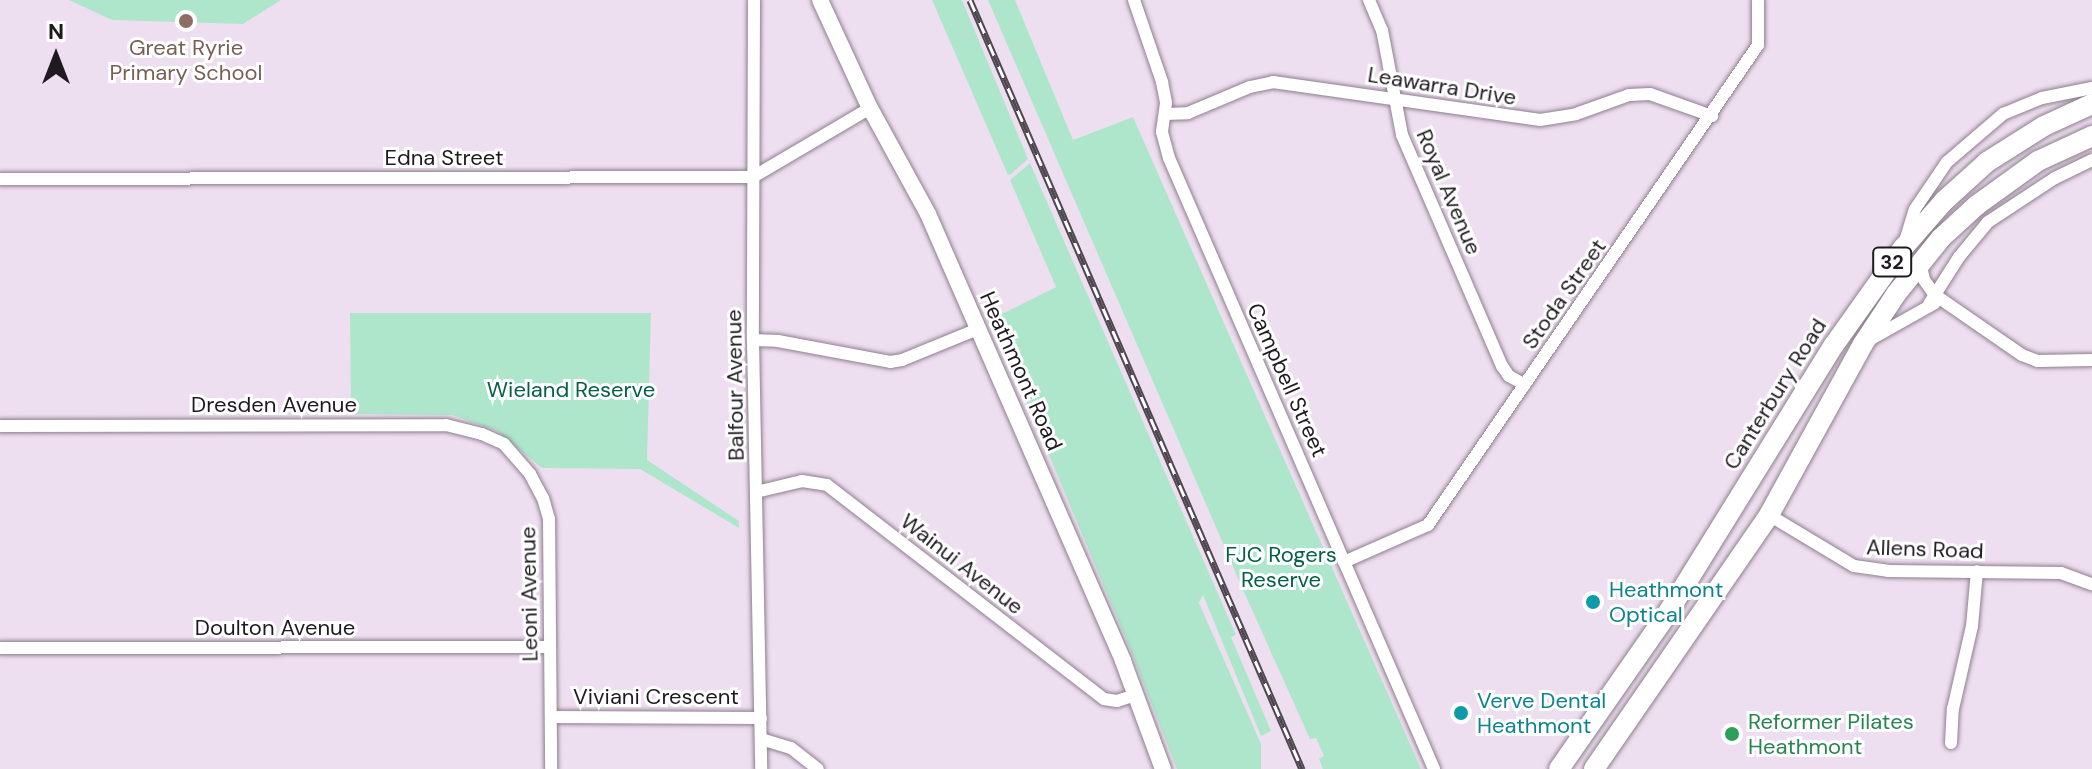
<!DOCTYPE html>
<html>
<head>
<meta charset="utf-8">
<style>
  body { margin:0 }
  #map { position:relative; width:2092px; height:769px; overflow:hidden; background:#eedff0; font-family:"DM Sans",sans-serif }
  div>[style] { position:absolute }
  .green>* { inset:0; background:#aee6cc }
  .roads { filter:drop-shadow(0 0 2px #8d7f8e) drop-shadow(0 0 2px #8d7f8e) }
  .minor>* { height:12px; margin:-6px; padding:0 6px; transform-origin:6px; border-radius:6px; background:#fff }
  .tertiary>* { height:16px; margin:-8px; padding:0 8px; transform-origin:8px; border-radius:8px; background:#fff }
  .primary>* { height:20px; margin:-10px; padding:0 10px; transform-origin:10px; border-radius:10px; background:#fff }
  .rail>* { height:7px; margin-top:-3.5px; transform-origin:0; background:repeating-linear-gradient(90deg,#fff 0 12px,#4e4750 0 24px); box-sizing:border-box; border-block:2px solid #4e4750 }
  .dots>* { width:22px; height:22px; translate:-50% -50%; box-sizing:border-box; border:4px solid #fff; border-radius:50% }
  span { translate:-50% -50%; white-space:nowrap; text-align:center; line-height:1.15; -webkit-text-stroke:6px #fff; paint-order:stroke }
  .shield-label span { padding:2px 6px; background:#fff; border:2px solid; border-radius:6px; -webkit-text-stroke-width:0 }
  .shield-label { font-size:20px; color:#1f1a20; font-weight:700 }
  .education-label { font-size:22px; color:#785e54 }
  .street-label { font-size:22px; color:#1f1a20 }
  .park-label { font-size:22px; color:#056044 }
  .culture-label { font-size:22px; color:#0d838f }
  .left { translate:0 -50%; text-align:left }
  .leisure-label { font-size:22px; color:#27864d }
  .north { position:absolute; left:16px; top:16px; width:80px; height:80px; -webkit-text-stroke:6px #fff; paint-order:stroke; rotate:0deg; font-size:22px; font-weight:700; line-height:32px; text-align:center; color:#1f1a20 }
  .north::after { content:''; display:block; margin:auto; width:28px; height:36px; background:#1f1a20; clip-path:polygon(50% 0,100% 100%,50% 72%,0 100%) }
</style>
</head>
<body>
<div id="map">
  <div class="green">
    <div style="clip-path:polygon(69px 0,281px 0,243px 24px,112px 20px)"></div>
    <div style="clip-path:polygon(932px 0,962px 0,1028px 159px,1011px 174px,1008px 175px)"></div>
    <div style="clip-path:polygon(988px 0,1015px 0,1073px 140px,1133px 117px,1421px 769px,1323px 769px,1319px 759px,1324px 756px,1316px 738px,1310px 739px,1244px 592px)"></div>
    <div style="clip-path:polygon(1030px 163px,1236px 635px,1231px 637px,1271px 731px,1261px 736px,1203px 595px,1199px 603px,1261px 744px,1261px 769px,1177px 769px,1129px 646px,992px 319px,1056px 287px,1010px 180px)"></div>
    <div style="clip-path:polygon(350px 313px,651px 313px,647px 460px,739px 521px,739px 528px,640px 469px,542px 468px,497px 431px,452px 415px,351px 414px)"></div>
  </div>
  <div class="roads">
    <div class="minor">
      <div style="left:754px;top:0;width:340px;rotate:90.2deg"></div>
      <div style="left:753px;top:340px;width:429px;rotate:88.9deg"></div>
      <div style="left:1134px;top:0;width:87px;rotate:71.1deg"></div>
      <div style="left:1162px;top:82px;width:21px;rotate:79deg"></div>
      <div style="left:1166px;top:103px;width:29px;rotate:98deg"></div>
      <div style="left:1162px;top:132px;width:27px;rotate:75deg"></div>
      <div style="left:1169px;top:158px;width:666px;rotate:66.55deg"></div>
      <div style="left:1369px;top:0;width:33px;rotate:67deg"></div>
      <div style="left:1382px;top:30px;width:107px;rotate:79.2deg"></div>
      <div style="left:1402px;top:135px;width:252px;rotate:66.6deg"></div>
      <div style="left:1502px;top:366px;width:12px;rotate:55deg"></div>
      <div style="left:1509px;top:376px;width:18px;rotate:29deg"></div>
      <div style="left:1165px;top:114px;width:23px;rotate:-2deg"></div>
      <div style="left:1188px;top:113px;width:67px;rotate:-22.8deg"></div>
      <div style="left:1250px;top:87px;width:24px;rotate:-12deg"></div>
      <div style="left:1273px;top:82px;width:270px;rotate:8.1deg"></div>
      <div style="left:1540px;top:120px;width:36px;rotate:-9deg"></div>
      <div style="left:1576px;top:114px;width:56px;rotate:-19.7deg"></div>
      <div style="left:1629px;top:95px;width:21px;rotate:-3deg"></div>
      <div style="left:1650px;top:94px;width:66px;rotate:19.5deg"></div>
      <div style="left:0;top:179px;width:753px;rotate:-0.15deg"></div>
      <div style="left:753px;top:177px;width:136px;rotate:-30.5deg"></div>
      <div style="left:1906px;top:238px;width:30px;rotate:-73deg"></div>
      <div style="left:1915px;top:209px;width:57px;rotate:-55.8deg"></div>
      <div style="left:1947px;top:162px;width:74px;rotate:-40.6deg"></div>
      <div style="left:2003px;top:114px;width:42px;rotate:-22.3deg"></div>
      <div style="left:2042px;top:98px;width:51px;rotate:-11.3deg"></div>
      <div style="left:1920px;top:262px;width:18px;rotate:77deg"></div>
      <div style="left:1924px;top:280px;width:19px;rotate:54deg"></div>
      <div style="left:1935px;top:295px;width:106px;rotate:34.6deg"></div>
      <div style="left:2022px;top:355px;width:17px;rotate:21deg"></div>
      <div style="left:2038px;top:361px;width:54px;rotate:-1.1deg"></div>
      <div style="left:1929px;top:304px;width:56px;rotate:-57.4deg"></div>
      <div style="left:1959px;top:257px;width:45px;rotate:-50.4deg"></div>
      <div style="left:1988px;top:222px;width:80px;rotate:-33.3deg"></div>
      <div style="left:2055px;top:178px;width:41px;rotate:-25.9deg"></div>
      <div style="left:1871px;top:339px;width:73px;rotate:-29.4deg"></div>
      <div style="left:753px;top:340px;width:25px;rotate:2deg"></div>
      <div style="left:778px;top:341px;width:114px;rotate:10.6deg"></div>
      <div style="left:890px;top:362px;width:12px;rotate:-9deg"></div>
      <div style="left:902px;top:360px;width:82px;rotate:-22.2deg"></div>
      <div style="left:0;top:426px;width:446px;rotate:-0.1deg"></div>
      <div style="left:446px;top:425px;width:37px;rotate:14deg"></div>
      <div style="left:482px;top:434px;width:24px;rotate:24deg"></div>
      <div style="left:504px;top:444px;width:40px;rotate:49deg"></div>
      <div style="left:530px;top:474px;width:27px;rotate:62deg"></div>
      <div style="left:543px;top:498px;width:22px;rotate:74deg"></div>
      <div style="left:549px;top:519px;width:250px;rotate:89.5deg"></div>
      <div style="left:756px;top:492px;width:47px;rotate:-13.4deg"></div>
      <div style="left:802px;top:481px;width:25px;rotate:9deg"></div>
      <div style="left:827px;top:485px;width:350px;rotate:37.7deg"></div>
      <div style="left:1104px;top:699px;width:13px;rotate:9deg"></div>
      <div style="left:1117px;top:701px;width:20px;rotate:-18deg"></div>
      <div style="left:1769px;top:515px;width:99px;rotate:31deg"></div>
      <div style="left:1854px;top:566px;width:34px;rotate:8deg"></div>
      <div style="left:1888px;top:571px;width:173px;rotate:0.7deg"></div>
      <div style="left:2061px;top:573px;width:33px;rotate:20deg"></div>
      <div style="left:1344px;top:562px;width:92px;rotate:-23.8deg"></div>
      <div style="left:1428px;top:525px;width:582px;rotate:-55.49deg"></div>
      <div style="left:1758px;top:45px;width:45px;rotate:-90deg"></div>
      <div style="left:0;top:648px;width:550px;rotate:-0.1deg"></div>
      <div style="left:551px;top:717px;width:210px;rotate:0.3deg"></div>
      <div style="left:761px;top:739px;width:31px;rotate:17deg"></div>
      <div style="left:791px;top:748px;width:34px;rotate:38deg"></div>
      <div style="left:1951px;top:743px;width:34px;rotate:-87deg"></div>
      <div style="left:1953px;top:709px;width:85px;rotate:-77.1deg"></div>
      <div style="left:1972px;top:626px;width:55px;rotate:-84.8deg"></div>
    </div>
    <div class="tertiary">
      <div style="left:820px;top:0;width:119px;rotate:65.2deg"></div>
      <div style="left:870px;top:108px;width:121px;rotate:61.3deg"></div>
      <div style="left:928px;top:214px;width:488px;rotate:66.4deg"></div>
      <div style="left:1123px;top:661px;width:115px;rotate:69.7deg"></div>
    </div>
    <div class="primary">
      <div style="left:1559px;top:769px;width:189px;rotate:-55.1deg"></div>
      <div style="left:1667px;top:614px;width:317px;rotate:-58.2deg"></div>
      <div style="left:1834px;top:345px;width:119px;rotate:-54.6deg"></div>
      <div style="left:1903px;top:248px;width:62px;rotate:-48.9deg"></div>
      <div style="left:1944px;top:201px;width:58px;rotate:-42.2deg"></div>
      <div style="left:1987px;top:162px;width:67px;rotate:-32.3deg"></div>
      <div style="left:2044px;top:126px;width:53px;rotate:-24.6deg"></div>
      <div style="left:1594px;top:769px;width:308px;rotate:-55.4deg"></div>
      <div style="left:1769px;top:515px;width:195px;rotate:-61.2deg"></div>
      <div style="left:1863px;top:344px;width:60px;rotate:-56.6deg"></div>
      <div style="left:1896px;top:294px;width:72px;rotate:-51.2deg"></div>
      <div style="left:1941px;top:238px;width:49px;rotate:-42.5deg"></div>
      <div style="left:1977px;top:205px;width:75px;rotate:-35.8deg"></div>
      <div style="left:2038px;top:161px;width:60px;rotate:-24.8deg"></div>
    </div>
  </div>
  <div class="rail">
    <div style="left:970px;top:0;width:838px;rotate:66.65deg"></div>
  </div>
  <div class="dots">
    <div style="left:186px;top:21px;background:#8d6e63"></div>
    <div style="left:1593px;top:602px;background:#0f9aa8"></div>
    <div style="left:1461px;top:713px;background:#0f9aa8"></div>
    <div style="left:1732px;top:734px;background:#2e9e5b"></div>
  </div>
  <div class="shield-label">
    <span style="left:1892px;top:262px">32</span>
  </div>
  <div class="education-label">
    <span style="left:186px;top:60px">Great Ryrie<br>Primary School</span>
  </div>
  <div class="street-label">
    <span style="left:1442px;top:86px;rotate:9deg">Leawarra Drive</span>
    <span style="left:444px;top:158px">Edna Street</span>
    <span style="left:1449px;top:192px;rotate:67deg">Royal Avenue</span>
    <span style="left:1564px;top:294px;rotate:-55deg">Stoda Street</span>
    <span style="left:1021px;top:371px;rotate:66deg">Heathmont Road</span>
    <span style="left:1287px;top:380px;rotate:66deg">Campbell Street</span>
    <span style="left:735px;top:385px;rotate:-91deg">Balfour Avenue</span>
    <span style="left:1775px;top:394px;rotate:-58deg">Canterbury Road</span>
    <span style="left:274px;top:405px">Dresden Avenue</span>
    <span style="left:1925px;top:549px;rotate:2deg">Allens Road</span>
    <span style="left:962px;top:564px;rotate:38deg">Wainui Avenue</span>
    <span style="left:529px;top:594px;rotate:-91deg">Leoni Avenue</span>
    <span style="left:275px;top:628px">Doulton Avenue</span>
    <span style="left:656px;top:697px">Viviani Crescent</span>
  </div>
  <div class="park-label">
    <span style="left:571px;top:390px">Wieland Reserve</span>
    <span style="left:1281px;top:567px">FJC Rogers<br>Reserve</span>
  </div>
  <div class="culture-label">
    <span class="left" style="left:1609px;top:602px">Heathmont<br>Optical</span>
    <span class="left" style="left:1477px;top:713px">Verve Dental<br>Heathmont</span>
  </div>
  <div class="leisure-label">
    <span class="left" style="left:1748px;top:734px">Reformer Pilates<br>Heathmont</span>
  </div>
  <div class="north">N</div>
</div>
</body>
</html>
